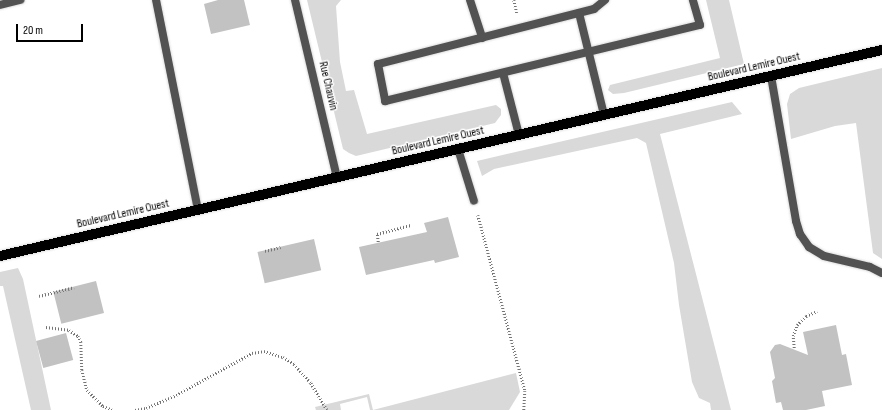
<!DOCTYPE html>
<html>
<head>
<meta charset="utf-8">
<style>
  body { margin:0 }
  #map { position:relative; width:882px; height:410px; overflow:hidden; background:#fff; font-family:"Sofia Sans Condensed",sans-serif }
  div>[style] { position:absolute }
  .green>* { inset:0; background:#d9d9d9 }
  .building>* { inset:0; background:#c2c2c2; transform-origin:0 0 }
  .path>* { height:2.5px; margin-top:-1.25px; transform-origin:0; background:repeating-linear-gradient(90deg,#747474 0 1px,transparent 0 3px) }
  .roads { filter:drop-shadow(0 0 1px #dbdbdb) drop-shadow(0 0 1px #dbdbdb) }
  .lane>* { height:8px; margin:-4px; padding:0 4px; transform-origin:4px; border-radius:4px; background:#525252 }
  .street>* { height:8px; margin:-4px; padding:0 4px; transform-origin:4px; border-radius:4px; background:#525252 }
  .primary>* { height:10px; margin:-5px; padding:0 5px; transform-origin:5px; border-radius:5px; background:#000 }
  span { translate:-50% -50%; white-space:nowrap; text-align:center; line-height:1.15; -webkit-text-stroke:3px #fff; paint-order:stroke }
  .street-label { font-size:12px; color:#000 }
  .scale { position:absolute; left:16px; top:24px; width:67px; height:18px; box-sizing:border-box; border:2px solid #000; border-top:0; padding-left:5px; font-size:12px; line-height:14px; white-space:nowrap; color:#000; -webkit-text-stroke:3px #fff; paint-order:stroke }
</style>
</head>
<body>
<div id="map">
  <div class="green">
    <div style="clip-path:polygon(307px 0,341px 0,336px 6px,340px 62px,346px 91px,354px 90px,367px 134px,496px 105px,501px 109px,501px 115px,495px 123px,356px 156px,349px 153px,343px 149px)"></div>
    <div style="clip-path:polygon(706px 0,729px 0,744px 64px,624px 93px,613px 94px,608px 90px,610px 85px,720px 58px)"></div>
    <div style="clip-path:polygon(882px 68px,882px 259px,873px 253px,856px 123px,835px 126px,791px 139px,787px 104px,790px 94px,799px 88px)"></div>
    <div style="clip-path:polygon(732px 102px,742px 114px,660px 134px,731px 410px,711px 410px,710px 403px,699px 398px,692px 382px,679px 305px,674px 263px,646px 143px,637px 138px,494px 169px,482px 176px,477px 161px)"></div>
    <div style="clip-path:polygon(18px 268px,23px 279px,51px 410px,31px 410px,3px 286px,0 286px,0 272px)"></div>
    <div style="clip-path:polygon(516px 373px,520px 392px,509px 410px,373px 410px)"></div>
    <div style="clip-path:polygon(369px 394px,373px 410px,370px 410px,367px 397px,340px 404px,341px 410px,316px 410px,315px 407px)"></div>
  </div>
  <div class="building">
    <div style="clip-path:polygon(218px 0,244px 0,250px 25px,211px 34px,204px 4px)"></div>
    <div style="clip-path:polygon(448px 217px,459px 257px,435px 263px,434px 260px,366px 275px,359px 247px,427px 232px,424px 223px)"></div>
    <div style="left:314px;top:239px;width:32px;height:58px;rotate:77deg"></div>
    <div style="left:96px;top:281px;width:33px;height:44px;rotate:76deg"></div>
    <div style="clip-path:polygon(836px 325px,842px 355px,846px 354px,852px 385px,822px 391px,825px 406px,806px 410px,783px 410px,781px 402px,776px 403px,772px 381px,775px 378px,770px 352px,775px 345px,780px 344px,808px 355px,803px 332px)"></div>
    <div style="left:66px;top:333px;width:28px;height:31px;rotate:75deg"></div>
  </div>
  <div class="path">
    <div style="left:514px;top:0;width:13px;rotate:77deg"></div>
    <div style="left:478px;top:215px;width:182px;rotate:75deg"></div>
    <div style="left:525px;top:391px;width:19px;rotate:93deg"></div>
    <div style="left:378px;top:242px;width:8px;rotate:-97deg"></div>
    <div style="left:377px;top:234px;width:35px;rotate:-15deg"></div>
    <div style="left:265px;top:251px;width:16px;rotate:-14deg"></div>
    <div style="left:39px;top:296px;width:36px;rotate:-14deg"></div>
    <div style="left:46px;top:327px;width:23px;rotate:7deg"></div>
    <div style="left:69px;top:330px;width:11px;rotate:34deg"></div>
    <div style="left:78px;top:336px;width:7px;rotate:63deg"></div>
    <div style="left:81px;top:342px;width:28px;rotate:88deg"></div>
    <div style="left:82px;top:370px;width:21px;rotate:76deg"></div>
    <div style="left:87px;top:390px;width:23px;rotate:45deg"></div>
    <div style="left:103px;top:406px;width:11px;rotate:22deg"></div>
    <div style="left:794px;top:348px;width:12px;rotate:-95deg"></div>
    <div style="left:793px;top:336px;width:12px;rotate:-70deg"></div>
    <div style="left:797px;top:325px;width:13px;rotate:-45deg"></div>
    <div style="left:806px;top:316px;width:12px;rotate:-24deg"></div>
    <div style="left:135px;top:410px;width:11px;rotate:-10deg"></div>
    <div style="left:146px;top:408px;width:33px;rotate:-23deg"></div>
    <div style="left:176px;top:395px;width:87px;rotate:-28.9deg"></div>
    <div style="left:252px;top:353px;width:12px;rotate:-9deg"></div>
    <div style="left:264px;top:351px;width:20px;rotate:18deg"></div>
    <div style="left:283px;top:357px;width:13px;rotate:32deg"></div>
    <div style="left:294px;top:364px;width:25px;rotate:48deg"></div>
    <div style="left:311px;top:383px;width:31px;rotate:59deg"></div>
  </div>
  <div class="roads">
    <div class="lane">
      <div style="left:156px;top:0;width:214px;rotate:78.7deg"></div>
      <div style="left:470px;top:0;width:40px;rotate:72deg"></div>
      <div style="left:605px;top:0;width:14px;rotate:141deg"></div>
      <div style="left:594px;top:9px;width:223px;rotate:165.7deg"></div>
      <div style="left:378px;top:64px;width:38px;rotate:79deg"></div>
      <div style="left:385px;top:101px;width:324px;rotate:-13.6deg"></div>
      <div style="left:700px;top:25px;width:26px;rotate:-106deg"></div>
      <div style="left:0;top:5px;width:21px;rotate:-14deg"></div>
      <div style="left:579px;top:13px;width:105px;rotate:76.2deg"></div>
      <div style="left:503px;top:73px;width:64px;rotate:75.5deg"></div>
      <div style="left:771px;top:76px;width:147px;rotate:80.2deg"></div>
      <div style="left:796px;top:221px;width:14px;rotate:73deg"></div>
      <div style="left:800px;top:234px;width:16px;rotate:55deg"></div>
      <div style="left:809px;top:247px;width:17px;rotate:31deg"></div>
      <div style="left:824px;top:256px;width:47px;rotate:13.4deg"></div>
      <div style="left:870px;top:267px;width:13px;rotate:27deg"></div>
      <div style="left:458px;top:149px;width:54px;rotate:72.9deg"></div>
    </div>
    <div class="street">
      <div style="left:295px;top:0;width:183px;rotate:76.7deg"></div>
    </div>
    <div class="primary">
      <div style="left:0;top:256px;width:906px;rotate:-13.15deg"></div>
    </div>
  </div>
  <div class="street-label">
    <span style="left:754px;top:67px;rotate:-13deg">Boulevard Lemire Ouest</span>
    <span style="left:328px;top:86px;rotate:77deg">Rue Chauvin</span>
    <span style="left:438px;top:141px;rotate:-13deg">Boulevard Lemire Ouest</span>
    <span style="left:123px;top:214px;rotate:-13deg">Boulevard Lemire Ouest</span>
  </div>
  <div class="scale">20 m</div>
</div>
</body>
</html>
